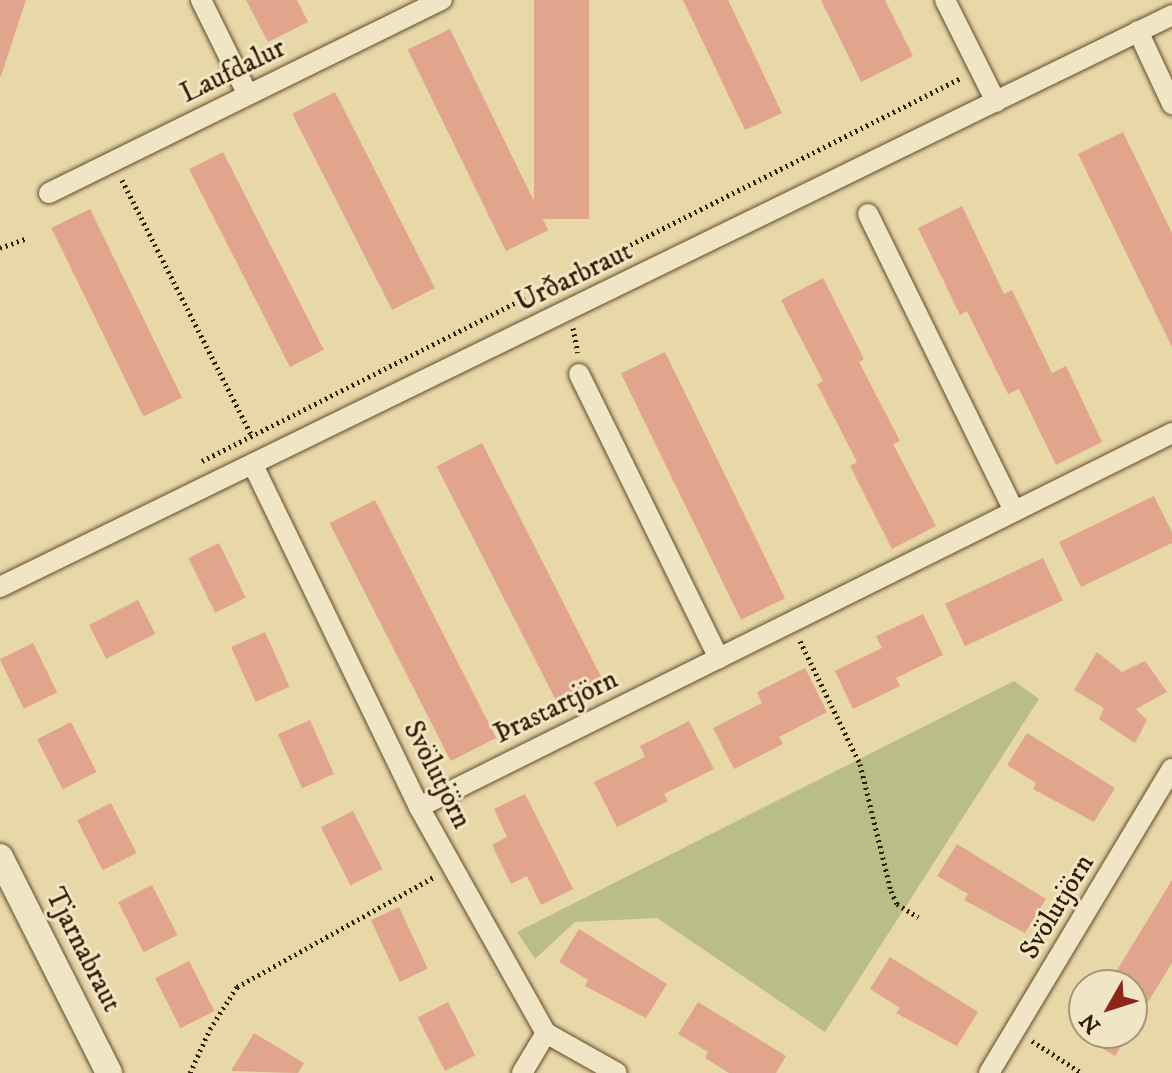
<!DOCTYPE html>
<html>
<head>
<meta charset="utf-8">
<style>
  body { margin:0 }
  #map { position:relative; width:1172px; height:1073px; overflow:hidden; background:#e8d8a8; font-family:"IM FELL DW Pica",serif }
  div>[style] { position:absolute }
  .green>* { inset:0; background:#b9be86 }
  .building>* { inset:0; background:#e1a48d; transform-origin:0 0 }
  .path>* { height:5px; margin-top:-2.5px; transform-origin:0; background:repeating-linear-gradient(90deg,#341c00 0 2px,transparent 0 6px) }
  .roads { filter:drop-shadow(0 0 2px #614b2a) drop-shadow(0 0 2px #614b2a) }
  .minor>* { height:20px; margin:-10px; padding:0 10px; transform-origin:10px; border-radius:10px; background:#f0e6c6 }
  .tertiary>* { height:26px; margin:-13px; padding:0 13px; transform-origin:13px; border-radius:13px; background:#f0e6c6 }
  span { translate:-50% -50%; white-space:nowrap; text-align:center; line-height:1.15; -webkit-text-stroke:6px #f0e6c6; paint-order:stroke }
  .street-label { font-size:28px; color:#341c00 }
  .north { position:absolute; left:1068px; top:969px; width:80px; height:80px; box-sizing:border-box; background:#f0e6c6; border:2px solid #a59577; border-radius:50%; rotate:231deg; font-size:22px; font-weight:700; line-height:32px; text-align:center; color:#341c00 }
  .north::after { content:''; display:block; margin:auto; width:28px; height:36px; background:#8f2418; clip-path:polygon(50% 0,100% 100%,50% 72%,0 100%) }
</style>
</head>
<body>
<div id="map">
  <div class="green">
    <div style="clip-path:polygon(1014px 681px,1039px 699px,825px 1032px,657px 918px,575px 922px,535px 959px,517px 932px)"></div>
  </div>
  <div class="building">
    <div style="clip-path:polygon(0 0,26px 0,1px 76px,0 76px)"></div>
    <div style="clip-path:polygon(246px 0,297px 0,308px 22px,268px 42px)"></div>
    <div style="left:534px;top:0;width:55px;height:219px"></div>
    <div style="clip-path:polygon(683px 0,728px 0,782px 113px,745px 130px)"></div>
    <div style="clip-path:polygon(821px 0,885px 0,913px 56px,861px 82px)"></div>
    <div style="left:450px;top:29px;width:224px;height:47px;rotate:64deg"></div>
    <div style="left:335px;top:92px;width:220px;height:48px;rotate:63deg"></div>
    <div style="clip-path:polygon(1123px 132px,1172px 233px,1172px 347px,1078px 154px)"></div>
    <div style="left:223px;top:152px;width:222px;height:38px;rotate:63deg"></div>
    <div style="clip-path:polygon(962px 206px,1004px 294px,1012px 290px,1052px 373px,1066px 366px,1102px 442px,1056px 465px,1019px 389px,1008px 394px,967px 311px,960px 315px,918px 228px)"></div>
    <div style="left:90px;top:209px;width:210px;height:43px;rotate:64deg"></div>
    <div style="clip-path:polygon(823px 278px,864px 359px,859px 362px,900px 441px,893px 444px,936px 526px,892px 549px,850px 466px,857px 462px,817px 384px,823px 381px,781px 300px)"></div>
    <div style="left:665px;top:352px;width:274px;height:49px;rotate:64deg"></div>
    <div style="left:482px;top:443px;width:267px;height:51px;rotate:63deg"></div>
    <div style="clip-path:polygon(1154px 496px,1172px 532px,1172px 543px,1081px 587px,1059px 542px)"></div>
    <div style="left:375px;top:500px;width:267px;height:51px;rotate:63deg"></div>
    <div style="left:219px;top:543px;width:61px;height:34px;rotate:64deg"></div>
    <div style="left:1043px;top:558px;width:47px;height:108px;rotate:65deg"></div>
    <div style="left:138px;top:600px;width:38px;height:55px;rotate:63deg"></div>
    <div style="clip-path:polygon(923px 614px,943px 655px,896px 678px,900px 686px,853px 709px,835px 671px,882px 648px,876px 636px)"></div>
    <div style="left:265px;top:632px;width:60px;height:37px;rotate:66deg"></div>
    <div style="left:33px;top:643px;width:55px;height:37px;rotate:64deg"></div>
    <div style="clip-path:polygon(1097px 652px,1122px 672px,1145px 661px,1167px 692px,1136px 709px,1147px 720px,1135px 743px,1099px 719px,1104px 708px,1074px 690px)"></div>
    <div style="clip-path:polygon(805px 668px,827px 712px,779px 737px,783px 744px,734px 769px,713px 728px,762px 703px,757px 692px)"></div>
    <div style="left:310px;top:720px;width:59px;height:35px;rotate:66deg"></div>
    <div style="clip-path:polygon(689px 721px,714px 769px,664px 794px,668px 801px,617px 827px,594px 782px,645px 757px,640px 746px)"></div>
    <div style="left:71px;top:722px;width:56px;height:38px;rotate:63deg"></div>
    <div style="clip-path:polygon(1027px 733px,1115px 788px,1094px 822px,1033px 789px,1036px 783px,1007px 765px)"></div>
    <div style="clip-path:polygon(525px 794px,573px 889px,541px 905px,527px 876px,511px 884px,492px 845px,507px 837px,494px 809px)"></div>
    <div style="left:111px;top:803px;width:56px;height:38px;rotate:63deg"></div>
    <div style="left:353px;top:811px;width:65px;height:36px;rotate:63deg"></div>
    <div style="clip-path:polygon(957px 844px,1046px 899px,1025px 933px,964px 900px,968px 894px,937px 876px)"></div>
    <div style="clip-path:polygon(1172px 880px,1172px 963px,1132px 1028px,1132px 985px,1108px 985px)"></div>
    <div style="left:152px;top:885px;width:56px;height:38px;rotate:63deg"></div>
    <div style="left:399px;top:907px;width:68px;height:31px;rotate:65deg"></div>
    <div style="clip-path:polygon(579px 929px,667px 984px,646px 1018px,585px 986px,588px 980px,559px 962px)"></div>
    <div style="clip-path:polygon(890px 957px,978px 1012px,957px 1046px,896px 1013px,900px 1008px,870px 989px)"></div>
    <div style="left:189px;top:961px;width:56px;height:38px;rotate:63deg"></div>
    <div style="left:448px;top:1002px;width:60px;height:34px;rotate:63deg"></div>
    <div style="clip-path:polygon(698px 1002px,786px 1056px,776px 1073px,729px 1073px,705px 1058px,708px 1052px,678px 1034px)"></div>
    <div style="clip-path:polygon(1084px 1024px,1084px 1033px,1129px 1033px,1115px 1056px,1078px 1033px)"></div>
    <div style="clip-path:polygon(254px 1033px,304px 1063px,298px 1073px,231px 1071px)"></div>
  </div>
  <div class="path">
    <div style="left:122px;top:180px;width:287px;rotate:63.1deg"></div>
    <div style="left:0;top:248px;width:27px;rotate:-20deg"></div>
    <div style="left:573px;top:328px;width:25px;rotate:79deg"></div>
    <div style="left:202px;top:461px;width:850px;rotate:-26.78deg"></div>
    <div style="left:800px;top:641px;width:137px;rotate:64deg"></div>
    <div style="left:860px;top:764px;width:131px;rotate:76.3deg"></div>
    <div style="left:891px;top:891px;width:14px;rotate:65deg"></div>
    <div style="left:897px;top:904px;width:25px;rotate:32deg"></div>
    <div style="left:1032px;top:1041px;width:59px;rotate:32.6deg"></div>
    <div style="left:190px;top:1073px;width:48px;rotate:-65.6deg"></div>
    <div style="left:210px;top:1029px;width:50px;rotate:-57.3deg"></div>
    <div style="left:237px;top:987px;width:226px;rotate:-29.2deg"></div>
  </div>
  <div class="roads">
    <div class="minor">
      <div style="left:201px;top:0;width:104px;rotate:63.7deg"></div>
      <div style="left:945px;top:0;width:114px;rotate:63.4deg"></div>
      <div style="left:1138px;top:31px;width:81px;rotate:65deg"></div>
      <div style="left:49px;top:193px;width:438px;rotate:-26.2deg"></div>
      <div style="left:868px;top:214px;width:331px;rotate:63.8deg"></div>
      <div style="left:579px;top:374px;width:317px;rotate:63.8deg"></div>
      <div style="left:253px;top:465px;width:380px;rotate:64.1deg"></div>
      <div style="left:419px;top:807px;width:259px;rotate:60.7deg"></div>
      <div style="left:546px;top:1033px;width:81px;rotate:29.4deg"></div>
      <div style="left:0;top:587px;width:1304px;rotate:-26.01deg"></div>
      <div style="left:419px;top:807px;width:841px;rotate:-26.41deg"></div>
      <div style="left:522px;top:1073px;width:47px;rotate:-59deg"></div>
      <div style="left:989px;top:1073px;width:355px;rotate:-59deg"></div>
    </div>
    <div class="tertiary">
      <div style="left:0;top:857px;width:242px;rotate:63.2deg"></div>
    </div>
  </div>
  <div class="street-label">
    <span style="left:233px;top:71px;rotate:-26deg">Laufdalur</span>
    <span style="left:574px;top:277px;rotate:-26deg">Urðarbraut</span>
    <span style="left:556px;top:707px;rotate:-26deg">Þrastartjörn</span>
    <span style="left:437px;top:775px;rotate:63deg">Svölutjörn</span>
    <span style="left:1057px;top:907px;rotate:-59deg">Svölutjörn</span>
    <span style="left:83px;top:950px;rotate:63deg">Tjarnabraut</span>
  </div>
  <div class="north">N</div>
</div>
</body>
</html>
